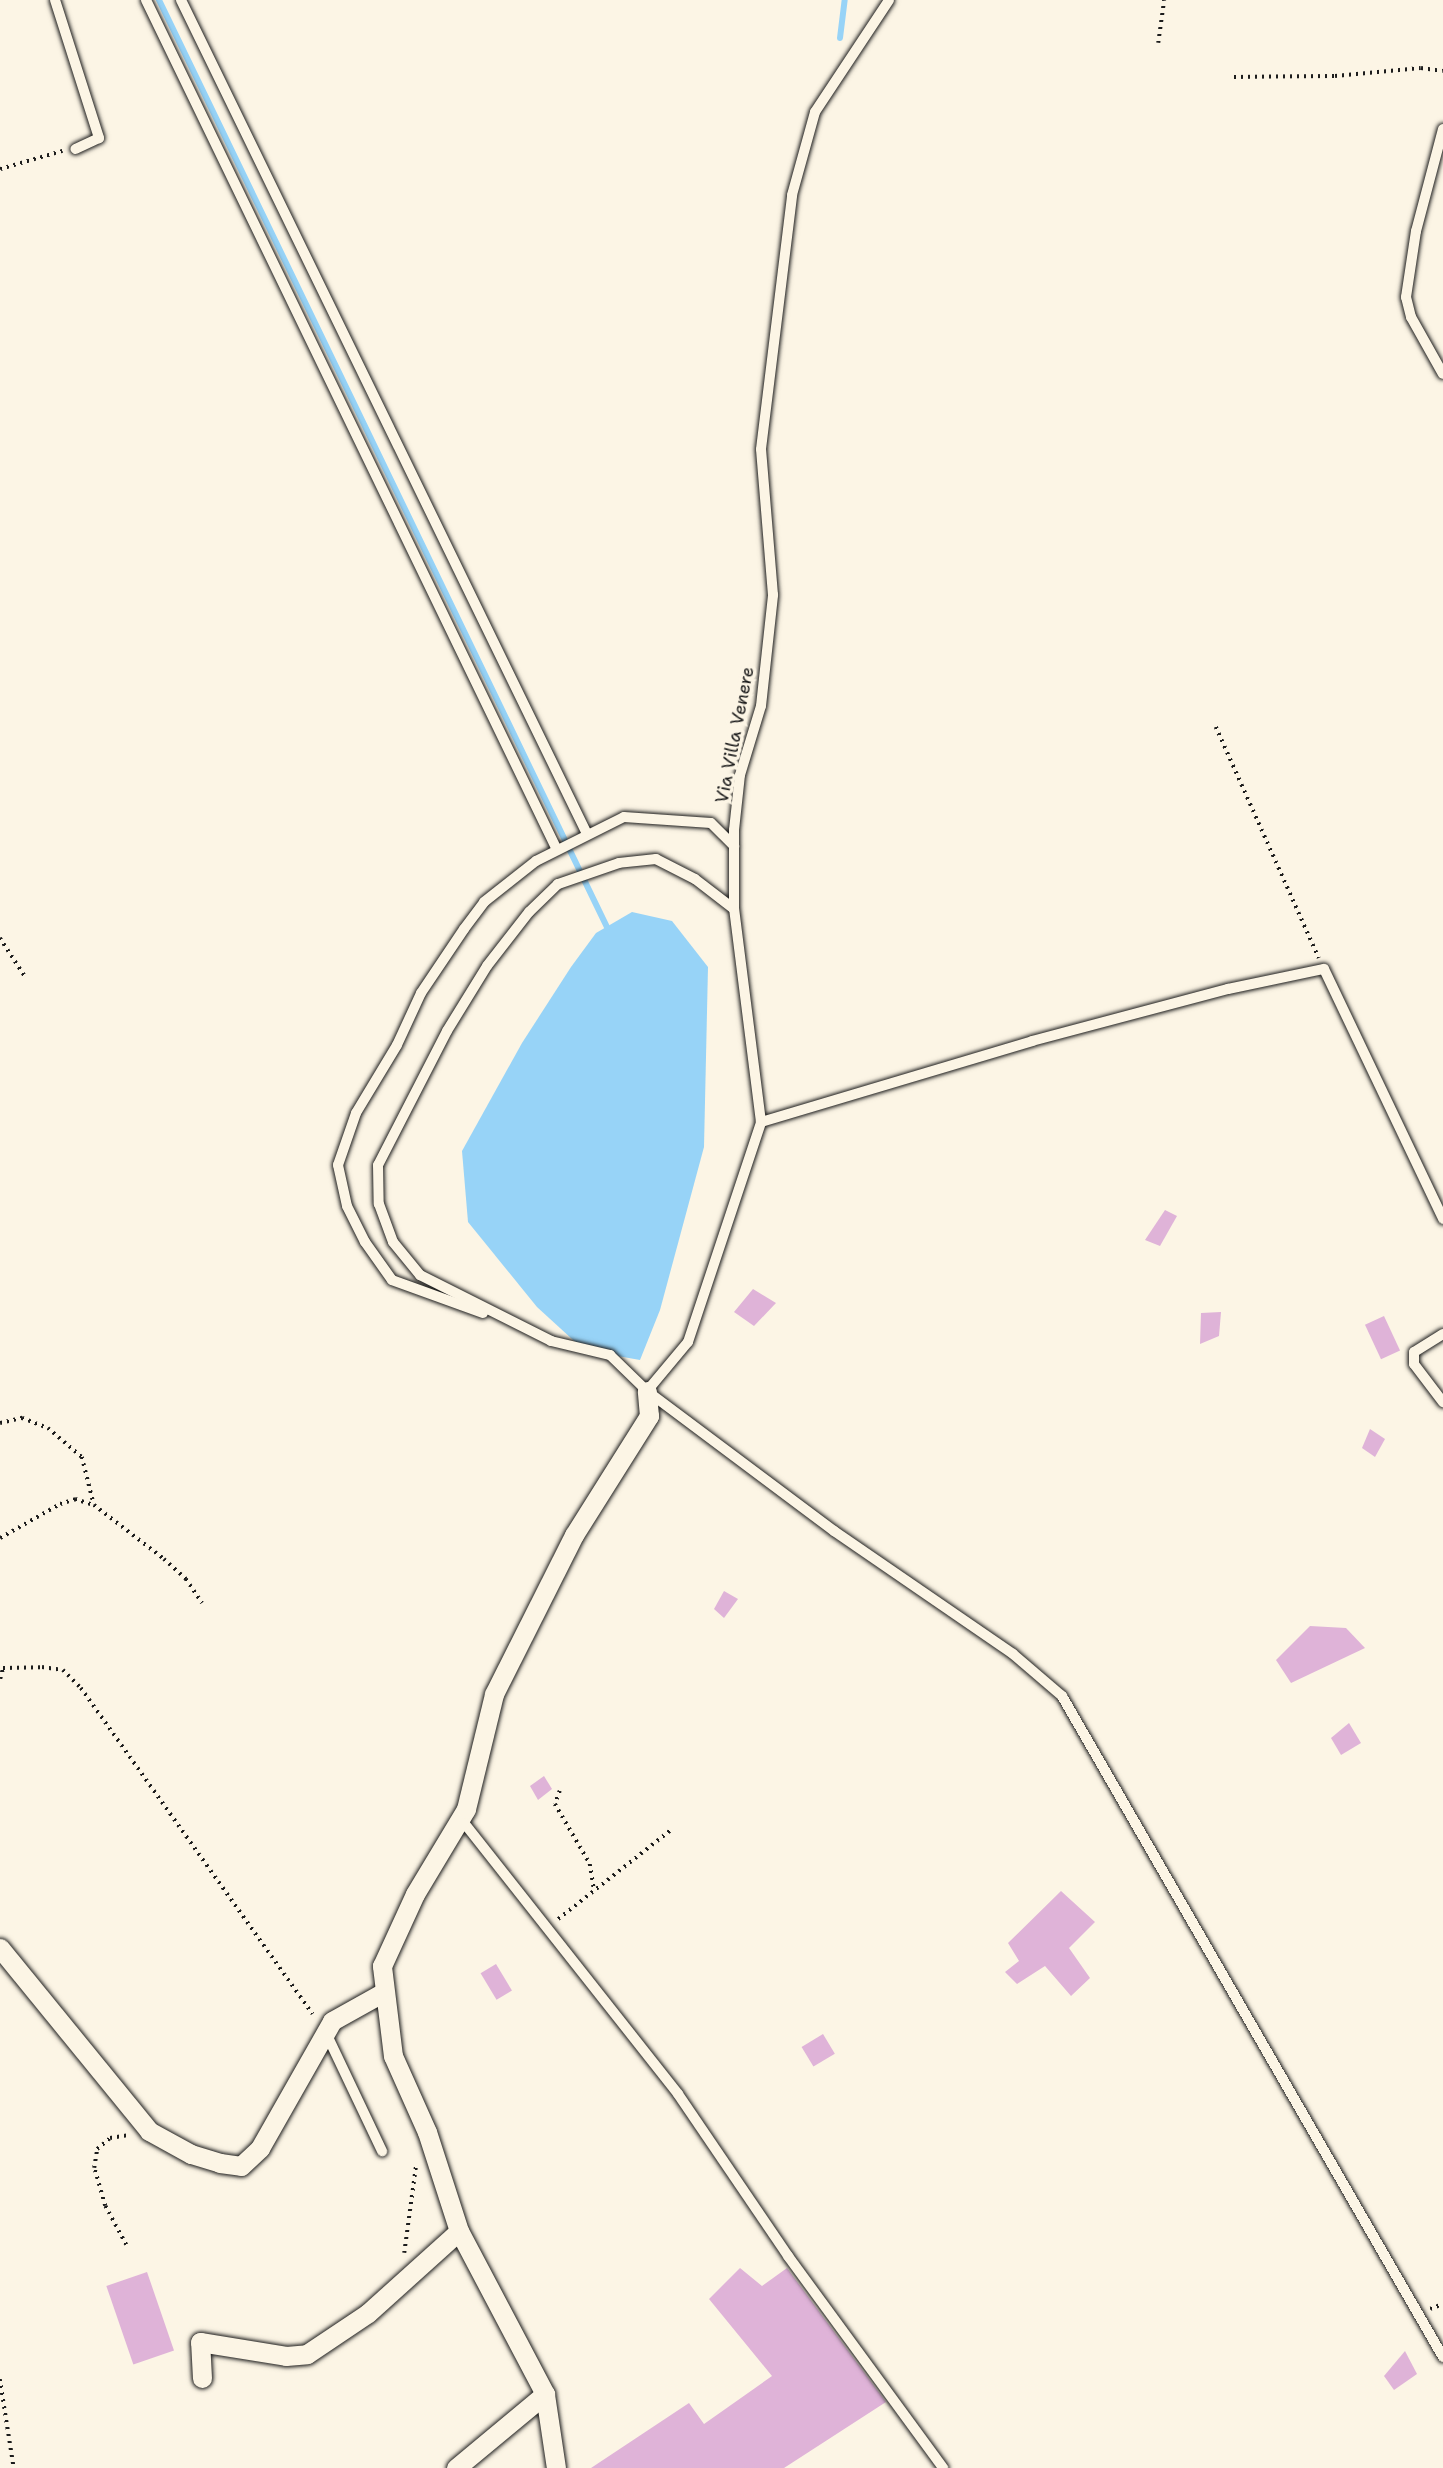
<!DOCTYPE html>
<html>
<head>
<meta charset="utf-8">
<style>
  body { margin:0 }
  #map { position:relative; width:1443px; height:2468px; overflow:hidden; background:#fcf5e5; font-family:"Shantell Sans",sans-serif }
  div>[style] { position:absolute }
  .water>* { inset:0; background:#97d3f7 }
  .stream>* { height:6px; margin:-3px; padding:0 3px; transform-origin:3px; border-radius:3px; background:#97d3f7 }
  .building>* { inset:0; background:#dfb3d8; transform-origin:0 0 }
  .path>* { height:3.5px; margin-top:-1.75px; transform-origin:0; background:repeating-linear-gradient(90deg,#1c1c1c 0 2px,transparent 0 7px) }
  .roads { filter:drop-shadow(0 0 2px #1c1c1c) drop-shadow(0 0 2px #1c1c1c) }
  .service>* { height:10px; margin:-5px; padding:0 5px; transform-origin:5px; border-radius:5px; background:#fcf5e5 }
  .minor>* { height:19px; margin:-9.5px; padding:0 9.5px; transform-origin:9.5px; border-radius:9.5px; background:#fcf5e5 }
  span { translate:-50% -50%; white-space:nowrap; text-align:center; line-height:1.15; -webkit-text-stroke:7px #fcf5e5; paint-order:stroke }
  .street-label { font-size:18px; color:#1c1c1c }
</style>
</head>
<body>
<div id="map">
  <div class="water">
    <div style="clip-path:polygon(632px 912px,672px 921px,708px 967px,704px 1147px,660px 1310px,640px 1360px,584px 1350px,537px 1307px,468px 1222px,462px 1151px,522px 1043px,571px 967px,596px 933px)"></div>
  </div>
  <div class="stream">
    <div style="left:159px;top:0;width:1030px;rotate:64.21deg"></div>
    <div style="left:840px;top:38px;width:38px;rotate:-83deg"></div>
  </div>
  <div class="building">
    <div style="clip-path:polygon(1165px 1210px,1177px 1216px,1160px 1246px,1145px 1240px)"></div>
    <div style="clip-path:polygon(753px 1289px,776px 1303px,754px 1326px,734px 1312px)"></div>
    <div style="clip-path:polygon(1221px 1312px,1219px 1336px,1200px 1344px,1201px 1313px)"></div>
    <div style="left:1384px;top:1316px;width:38px;height:21px;rotate:65deg"></div>
    <div style="clip-path:polygon(1370px 1429px,1385px 1439px,1375px 1457px,1362px 1448px)"></div>
    <div style="clip-path:polygon(724px 1591px,738px 1599px,724px 1618px,714px 1609px)"></div>
    <div style="clip-path:polygon(1310px 1626px,1346px 1628px,1365px 1648px,1291px 1683px,1276px 1660px)"></div>
    <div style="clip-path:polygon(1349px 1723px,1361px 1743px,1341px 1755px,1331px 1738px)"></div>
    <div style="clip-path:polygon(544px 1776px,552px 1789px,538px 1800px,530px 1786px)"></div>
    <div style="clip-path:polygon(1061px 1891px,1095px 1922px,1069px 1948px,1090px 1978px,1071px 1996px,1045px 1966px,1017px 1984px,1005px 1972px,1019px 1961px,1008px 1943px)"></div>
    <div style="left:496px;top:1964px;width:31px;height:18px;rotate:59deg"></div>
    <div style="left:823px;top:2034px;width:23px;height:25px;rotate:59deg"></div>
    <div style="clip-path:polygon(740px 2268px,762px 2286px,787px 2268px,886px 2402px,784px 2468px,591px 2468px,689px 2403px,704px 2424px,772px 2376px,709px 2299px)"></div>
    <div style="left:147px;top:2272px;width:83px;height:43px;rotate:71deg"></div>
    <div style="clip-path:polygon(1405px 2351px,1417px 2374px,1394px 2390px,1384px 2376px)"></div>
  </div>
  <div class="path">
    <div style="left:1158px;top:43px;width:43px;rotate:-82.1deg"></div>
    <div style="left:1234px;top:77px;width:101px;rotate:-0.6deg"></div>
    <div style="left:1335px;top:76px;width:86px;rotate:-5.3deg"></div>
    <div style="left:1421px;top:68px;width:22px;rotate:8deg"></div>
    <div style="left:0;top:169px;width:65px;rotate:-16.2deg"></div>
    <div style="left:1216px;top:727px;width:253px;rotate:66deg"></div>
    <div style="left:0;top:938px;width:48px;rotate:57deg"></div>
    <div style="left:0;top:1423px;width:23px;rotate:-13deg"></div>
    <div style="left:22px;top:1418px;width:28px;rotate:21deg"></div>
    <div style="left:48px;top:1428px;width:45px;rotate:40.5deg"></div>
    <div style="left:82px;top:1457px;width:49px;rotate:76deg"></div>
    <div style="left:0;top:1538px;width:69px;rotate:-29.5deg"></div>
    <div style="left:60px;top:1504px;width:16px;rotate:-18deg"></div>
    <div style="left:75px;top:1499px;width:20px;rotate:18deg"></div>
    <div style="left:94px;top:1505px;width:88px;rotate:37.6deg"></div>
    <div style="left:164px;top:1559px;width:30px;rotate:42deg"></div>
    <div style="left:186px;top:1579px;width:29px;rotate:56deg"></div>
    <div style="left:0;top:1679px;width:11px;rotate:-75deg"></div>
    <div style="left:3px;top:1668px;width:39px;rotate:-1deg"></div>
    <div style="left:42px;top:1667px;width:21px;rotate:8deg"></div>
    <div style="left:63px;top:1670px;width:25px;rotate:45deg"></div>
    <div style="left:81px;top:1688px;width:400px;rotate:54.6deg"></div>
    <div style="left:560px;top:1791px;width:14px;rotate:111deg"></div>
    <div style="left:555px;top:1804px;width:69px;rotate:59.7deg"></div>
    <div style="left:590px;top:1864px;width:26px;rotate:81deg"></div>
    <div style="left:558px;top:1919px;width:145px;rotate:-38.3deg"></div>
    <div style="left:126px;top:2245px;width:44px;rotate:-118.3deg"></div>
    <div style="left:105px;top:2206px;width:40px;rotate:-106deg"></div>
    <div style="left:94px;top:2168px;width:19px;rotate:-81deg"></div>
    <div style="left:97px;top:2149px;width:17px;rotate:-40deg"></div>
    <div style="left:110px;top:2138px;width:20px;rotate:-9deg"></div>
    <div style="left:404px;top:2253px;width:90px;rotate:-82.3deg"></div>
    <div style="left:1430px;top:2309px;width:14px;rotate:-21deg"></div>
    <div style="left:0;top:2379px;width:90px;rotate:81.1deg"></div>
  </div>
  <div class="roads">
    <div class="service">
      <div style="left:55px;top:0;width:145px;rotate:72.3deg"></div>
      <div style="left:99px;top:138px;width:26px;rotate:155deg"></div>
      <div style="left:146px;top:0;width:944px;rotate:64.19deg"></div>
      <div style="left:181px;top:0;width:928px;rotate:64.04deg"></div>
      <div style="left:1443px;top:129px;width:106px;rotate:104.8deg"></div>
      <div style="left:1416px;top:231px;width:67px;rotate:98.6deg"></div>
      <div style="left:1406px;top:297px;width:21px;rotate:76deg"></div>
      <div style="left:1411px;top:317px;width:65px;rotate:60.7deg"></div>
      <div style="left:734px;top:909px;width:49px;rotate:-142.4deg"></div>
      <div style="left:695px;top:879px;width:44px;rotate:-152.9deg"></div>
      <div style="left:656px;top:859px;width:37px;rotate:174deg"></div>
      <div style="left:619px;top:863px;width:65px;rotate:161deg"></div>
      <div style="left:558px;top:884px;width:40px;rotate:136deg"></div>
      <div style="left:529px;top:912px;width:68px;rotate:127.9deg"></div>
      <div style="left:487px;top:966px;width:76px;rotate:121.6deg"></div>
      <div style="left:447px;top:1031px;width:151px;rotate:117.2deg"></div>
      <div style="left:378px;top:1165px;width:39px;rotate:89deg"></div>
      <div style="left:379px;top:1204px;width:40px;rotate:69.8deg"></div>
      <div style="left:393px;top:1242px;width:43px;rotate:50.7deg"></div>
      <div style="left:420px;top:1275px;width:147px;rotate:26.7deg"></div>
      <div style="left:551px;top:1341px;width:61px;rotate:13.3deg"></div>
      <div style="left:610px;top:1355px;width:52px;rotate:44.2deg"></div>
      <div style="left:647px;top:1391px;width:234px;rotate:36.8deg"></div>
      <div style="left:834px;top:1531px;width:217px;rotate:34.5deg"></div>
      <div style="left:1013px;top:1654px;width:65px;rotate:40.6deg"></div>
      <div style="left:1062px;top:1696px;width:763px;rotate:60.04deg"></div>
      <div style="left:761px;top:1122px;width:283px;rotate:-16.6deg"></div>
      <div style="left:1032px;top:1041px;width:203px;rotate:-14.9deg"></div>
      <div style="left:1228px;top:989px;width:98px;rotate:-11.8deg"></div>
      <div style="left:1324px;top:969px;width:277px;rotate:64.5deg"></div>
      <div style="left:483px;top:1313px;width:97px;rotate:-160.1deg"></div>
      <div style="left:392px;top:1280px;width:47px;rotate:-125.4deg"></div>
      <div style="left:365px;top:1242px;width:40px;rotate:-116.6deg"></div>
      <div style="left:347px;top:1206px;width:42px;rotate:-102.4deg"></div>
      <div style="left:338px;top:1165px;width:55px;rotate:-70.9deg"></div>
      <div style="left:356px;top:1113px;width:79px;rotate:-58.9deg"></div>
      <div style="left:397px;top:1045px;width:57px;rotate:-65.2deg"></div>
      <div style="left:421px;top:993px;width:77px;rotate:-56.1deg"></div>
      <div style="left:464px;top:929px;width:34px;rotate:-53deg"></div>
      <div style="left:484px;top:902px;width:66px;rotate:-38.3deg"></div>
      <div style="left:536px;top:861px;width:98px;rotate:-26.6deg"></div>
      <div style="left:624px;top:817px;width:87px;rotate:3.9deg"></div>
      <div style="left:711px;top:823px;width:33px;rotate:45deg"></div>
      <div style="left:1443px;top:1334px;width:34px;rotate:148deg"></div>
      <div style="left:1414px;top:1352px;width:12px;rotate:90deg"></div>
      <div style="left:1414px;top:1364px;width:48px;rotate:52.7deg"></div>
      <div style="left:647px;top:1391px;width:64px;rotate:-50.1deg"></div>
      <div style="left:688px;top:1342px;width:232px;rotate:-71.6deg"></div>
      <div style="left:761px;top:1122px;width:215px;rotate:-97.2deg"></div>
      <div style="left:734px;top:909px;width:79px;rotate:-90deg"></div>
      <div style="left:734px;top:830px;width:55px;rotate:-83.8deg"></div>
      <div style="left:740px;top:775px;width:72px;rotate:-73.1deg"></div>
      <div style="left:761px;top:706px;width:112px;rotate:-83.8deg"></div>
      <div style="left:773px;top:595px;width:146px;rotate:-94.7deg"></div>
      <div style="left:761px;top:449px;width:256px;rotate:-83deg"></div>
      <div style="left:792px;top:195px;width:86px;rotate:-74.5deg"></div>
      <div style="left:815px;top:112px;width:134px;rotate:-56.5deg"></div>
      <div style="left:461px;top:1819px;width:350px;rotate:51.7deg"></div>
      <div style="left:678px;top:2094px;width:196px;rotate:55.8deg"></div>
      <div style="left:788px;top:2256px;width:263px;rotate:53.8deg"></div>
      <div style="left:326px;top:2033px;width:131px;rotate:64.6deg"></div>
    </div>
    <div class="minor">
      <div style="left:0;top:1948px;width:236px;rotate:50.8deg"></div>
      <div style="left:149px;top:2131px;width:48px;rotate:28.7deg"></div>
      <div style="left:191px;top:2154px;width:30px;rotate:17deg"></div>
      <div style="left:220px;top:2163px;width:21px;rotate:8deg"></div>
      <div style="left:241px;top:2166px;width:26px;rotate:-43deg"></div>
      <div style="left:260px;top:2148px;width:146px;rotate:-60.4deg"></div>
      <div style="left:332px;top:2021px;width:60px;rotate:-29.1deg"></div>
      <div style="left:202px;top:2378px;width:36px;rotate:-93deg"></div>
      <div style="left:200px;top:2342px;width:87px;rotate:9.2deg"></div>
      <div style="left:286px;top:2356px;width:21px;rotate:-5deg"></div>
      <div style="left:307px;top:2354px;width:73px;rotate:-33.9deg"></div>
      <div style="left:368px;top:2313px;width:122px;rotate:-42deg"></div>
      <div style="left:456px;top:2468px;width:116px;rotate:-39.7deg"></div>
      <div style="left:556px;top:2468px;width:75px;rotate:-98.5deg"></div>
      <div style="left:545px;top:2394px;width:184px;rotate:-117.8deg"></div>
      <div style="left:459px;top:2231px;width:104px;rotate:-107.9deg"></div>
      <div style="left:427px;top:2132px;width:83px;rotate:-114.1deg"></div>
      <div style="left:393px;top:2056px;width:91px;rotate:-97deg"></div>
      <div style="left:382px;top:1966px;width:79px;rotate:-65.4deg"></div>
      <div style="left:415px;top:1894px;width:99px;rotate:-59deg"></div>
      <div style="left:466px;top:1809px;width:118px;rotate:-76.3deg"></div>
      <div style="left:494px;top:1694px;width:178px;rotate:-63.3deg"></div>
      <div style="left:574px;top:1535px;width:141px;rotate:-57.8deg"></div>
      <div style="left:649px;top:1416px;width:25px;rotate:-95deg"></div>
    </div>
  </div>
  <div class="street-label">
    <span style="left:735px;top:735px;rotate:-79deg">Via Villa Venere</span>
  </div>
</div>
</body>
</html>
